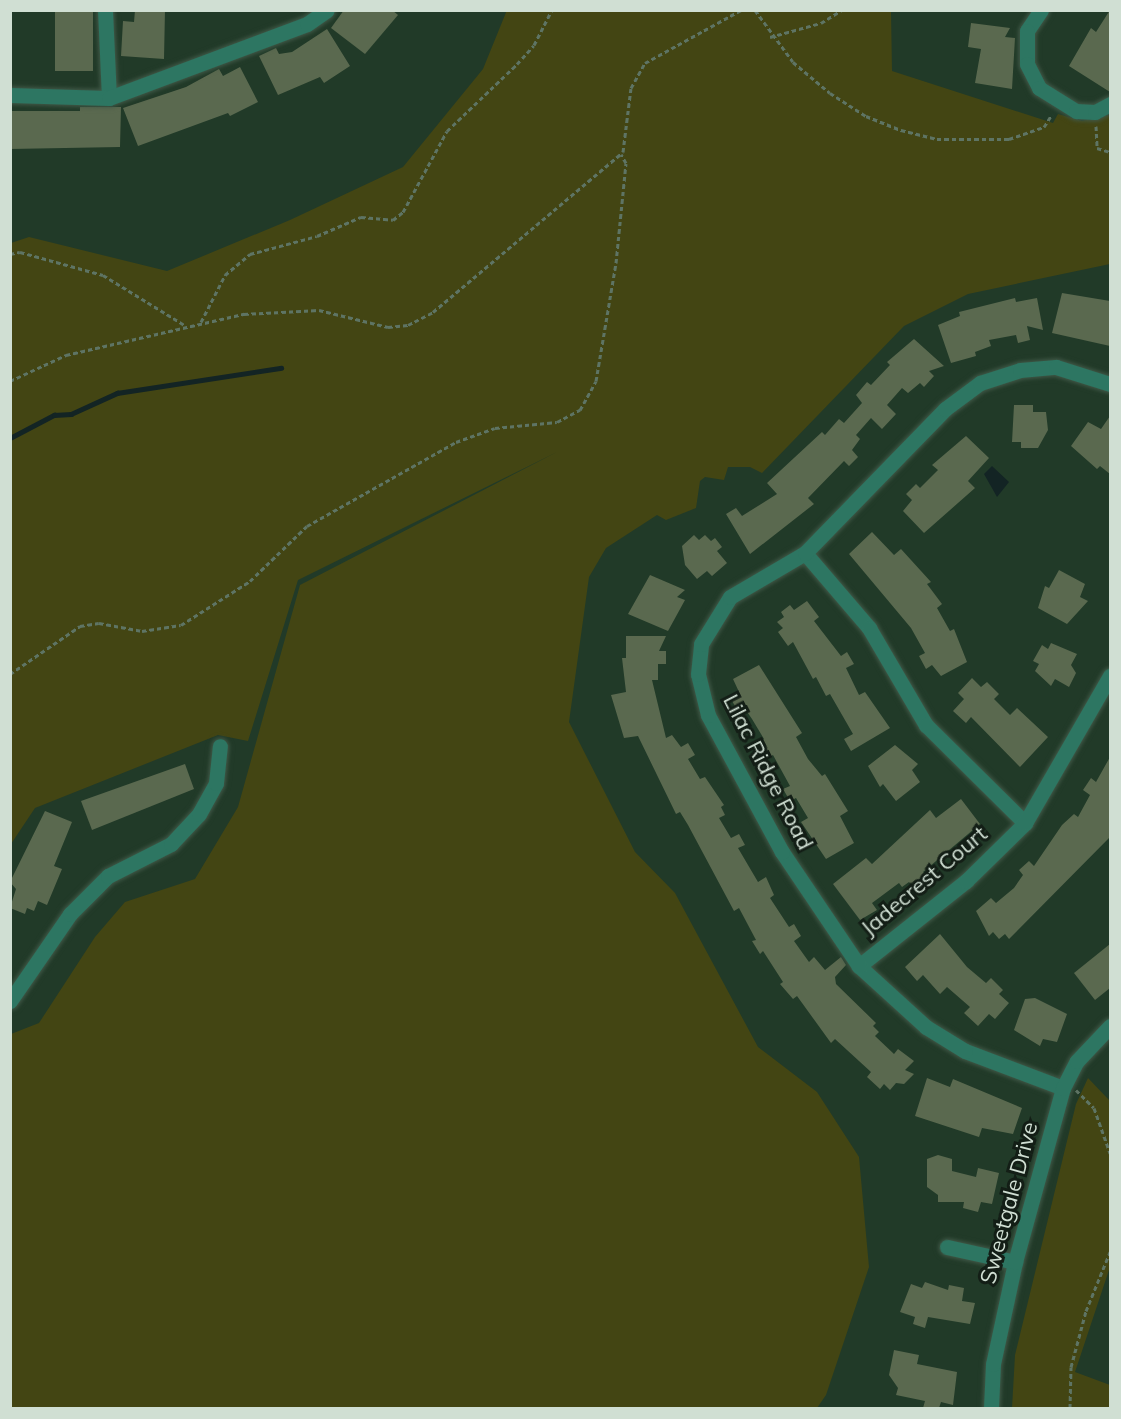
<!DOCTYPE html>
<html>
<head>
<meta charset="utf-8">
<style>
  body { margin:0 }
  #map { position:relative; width:1121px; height:1419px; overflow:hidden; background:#213a28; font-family:Mulish,sans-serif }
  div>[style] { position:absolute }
  .green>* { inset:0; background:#434513 }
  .water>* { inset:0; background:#132424 }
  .stream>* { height:4.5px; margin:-2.25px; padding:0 2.25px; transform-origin:2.25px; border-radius:2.25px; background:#132424 }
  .building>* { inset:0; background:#5a694f; transform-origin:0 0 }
  .path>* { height:3px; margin-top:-1.5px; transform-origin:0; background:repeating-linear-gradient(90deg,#5e7464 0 4.5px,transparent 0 7.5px) }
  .roads { filter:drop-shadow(0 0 2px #405847) drop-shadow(0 0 2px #405847) }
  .minor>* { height:15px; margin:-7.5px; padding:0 7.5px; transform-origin:7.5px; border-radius:7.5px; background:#2d7662 }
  span { translate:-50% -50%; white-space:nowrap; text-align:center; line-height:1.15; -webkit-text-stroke:6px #131e16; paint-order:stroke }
  .street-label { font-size:22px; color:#d0dfd3 }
  .frame { position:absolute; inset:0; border:12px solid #d0dfd3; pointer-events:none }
</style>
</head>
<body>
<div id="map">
  <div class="green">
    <div style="clip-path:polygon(507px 10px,891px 11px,892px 71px,1053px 123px,1058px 114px,1082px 121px,1110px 115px,1110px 264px,968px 294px,904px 326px,762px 473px,750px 467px,728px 467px,724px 480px,705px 477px,700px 481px,696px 508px,666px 520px,657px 515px,606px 548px,589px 577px,569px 722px,635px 852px,675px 893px,758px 1047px,817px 1092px,859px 1157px,869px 1267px,826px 1395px,817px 1408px,11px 1408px,11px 1034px,39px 1023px,95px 937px,125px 902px,195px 879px,238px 807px,300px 585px,557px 452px,298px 580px,248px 741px,218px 735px,35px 808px,11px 844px,11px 243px,29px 237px,167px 271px,290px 220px,403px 167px,483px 69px)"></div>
    <div style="clip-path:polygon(1088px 1078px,1110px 1101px,1110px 1267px,1075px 1372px,1110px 1385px,1110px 1408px,1012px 1408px,1015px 1355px,1076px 1104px)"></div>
  </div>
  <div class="water">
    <div style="clip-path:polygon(992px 466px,1009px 482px,997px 497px,984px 474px)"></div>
  </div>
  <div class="stream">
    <div style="left:10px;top:438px;width:50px;rotate:-27.6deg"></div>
    <div style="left:54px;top:415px;width:17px;rotate:-3deg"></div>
    <div style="left:71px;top:414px;width:51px;rotate:-24.5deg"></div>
    <div style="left:117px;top:393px;width:166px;rotate:-8.7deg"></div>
  </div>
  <div class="building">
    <div style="left:55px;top:10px;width:38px;height:61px"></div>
    <div style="clip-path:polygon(135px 10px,165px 10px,164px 59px,121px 56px,123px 21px,134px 22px)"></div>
    <div style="clip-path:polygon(344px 10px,392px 10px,398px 15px,365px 54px,331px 28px)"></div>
    <div style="clip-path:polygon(1110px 10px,1110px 92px,1069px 66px,1091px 28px,1096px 32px)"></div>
    <div style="clip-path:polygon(971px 23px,1010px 28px,1005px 37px,1015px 38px,1012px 89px,975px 83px,981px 49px,968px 47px)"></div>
    <div style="clip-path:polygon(327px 29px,350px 66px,324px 83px,320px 77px,278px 95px,259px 56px,276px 48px,279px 54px,292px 52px)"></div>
    <div style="clip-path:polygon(240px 67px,258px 102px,230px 116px,228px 113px,138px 146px,123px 108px,186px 87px,219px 69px,223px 76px)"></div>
    <div style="clip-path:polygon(80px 107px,121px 107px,120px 147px,10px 149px,10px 111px,80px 111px)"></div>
    <div style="clip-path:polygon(1062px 293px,1110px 301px,1110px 346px,1052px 333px)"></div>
    <div style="clip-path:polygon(1015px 298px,1016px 302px,1037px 298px,1043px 330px,1027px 326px,1030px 340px,1018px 343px,1016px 335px,989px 340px,991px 346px,975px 352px,976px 356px,951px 363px,938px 325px,960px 316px,959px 312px)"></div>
    <div style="clip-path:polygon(914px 339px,944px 366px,929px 371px,934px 376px,924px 387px,920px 383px,908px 393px,902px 388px,887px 405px,896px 414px,882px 429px,871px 418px,856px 435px,860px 439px,852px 450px,858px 457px,849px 466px,844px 461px,808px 498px,814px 504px,750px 554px,726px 514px,736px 508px,742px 516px,777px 494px,767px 483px,822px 432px,825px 435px,839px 419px,844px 423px,862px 403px,856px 395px,867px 382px,871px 385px,890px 365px,887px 362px)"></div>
    <div style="clip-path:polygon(1014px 405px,1033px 405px,1033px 412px,1046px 412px,1048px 430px,1038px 448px,1021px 448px,1021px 442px,1012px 442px)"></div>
    <div style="clip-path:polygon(1110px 416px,1110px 474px,1100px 466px,1097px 469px,1071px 446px,1088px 422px,1101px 429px)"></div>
    <div style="clip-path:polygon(966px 436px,989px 458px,968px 481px,975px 488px,924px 533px,903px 511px,912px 500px,906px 494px,916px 484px,920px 488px,938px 470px,932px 465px)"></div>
    <div style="clip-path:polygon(872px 532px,894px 555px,901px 549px,931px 582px,927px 584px,942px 604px,937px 608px,950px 631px,954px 629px,967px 662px,941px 676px,932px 665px,926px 669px,919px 656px,925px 653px,911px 628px,849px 554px)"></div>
    <div style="clip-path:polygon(694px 535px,699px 540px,705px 535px,711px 541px,715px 538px,722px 547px,717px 551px,727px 563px,712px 576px,707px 571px,697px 579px,685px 565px,682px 546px)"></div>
    <div style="clip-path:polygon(1059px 570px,1085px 584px,1080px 597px,1088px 601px,1067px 624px,1038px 608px,1045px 586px,1049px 588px)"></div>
    <div style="clip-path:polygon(650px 575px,685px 590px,677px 597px,685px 600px,668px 631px,628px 614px)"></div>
    <div style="clip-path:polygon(807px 601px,819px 617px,814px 621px,841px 656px,847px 652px,854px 664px,846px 668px,859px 695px,865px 692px,890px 728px,851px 751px,844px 739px,853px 734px,830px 694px,826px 696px,816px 677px,813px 679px,793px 642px,788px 646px,778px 632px,783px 628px,777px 622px,784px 617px,781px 612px,790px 605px,794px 610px)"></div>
    <div style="clip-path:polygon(626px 636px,666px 636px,659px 651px,666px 651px,666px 664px,658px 664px,658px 680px,652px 680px,666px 738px,672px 735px,681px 747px,688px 743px,695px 755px,688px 759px,700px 779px,705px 777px,724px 805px,721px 807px,725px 815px,719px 818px,731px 838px,739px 834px,745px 845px,738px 848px,758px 882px,766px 877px,774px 895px,770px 898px,789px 927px,794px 924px,801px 936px,794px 941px,809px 962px,814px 957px,825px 970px,841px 957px,846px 965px,835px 977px,836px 984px,876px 1023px,873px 1026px,879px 1032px,875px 1036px,894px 1054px,898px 1049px,914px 1061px,905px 1070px,914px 1074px,904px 1084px,896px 1083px,890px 1090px,884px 1084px,880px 1089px,867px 1077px,871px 1072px,835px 1039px,831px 1043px,797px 996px,793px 999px,780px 984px,783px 982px,763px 951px,760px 954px,752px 941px,756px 940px,739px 908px,734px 911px,688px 825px,680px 812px,676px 814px,638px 736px,624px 738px,611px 695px,626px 692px,622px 658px,626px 658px)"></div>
    <div style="clip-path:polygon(1051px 643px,1077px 654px,1071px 665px,1076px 673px,1069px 687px,1055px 679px,1051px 686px,1035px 671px,1039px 664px,1033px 661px,1042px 645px,1048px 649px)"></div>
    <div style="clip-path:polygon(759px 665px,802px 733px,796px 737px,808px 759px,822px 776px,825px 774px,848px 811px,840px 816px,854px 843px,826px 859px,801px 822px,808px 818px,796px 798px,790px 801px,783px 789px,790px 786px,773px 755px,766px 759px,757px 743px,764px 739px,752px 719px,743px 706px,737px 710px,730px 697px,739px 692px,733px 679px)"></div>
    <div style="clip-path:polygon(972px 678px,981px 687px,987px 682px,999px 694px,994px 699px,1010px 715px,1017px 708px,1048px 737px,1020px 767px,971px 717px,966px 723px,953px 711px,964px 699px,958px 693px)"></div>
    <div style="clip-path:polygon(895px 745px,918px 764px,912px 770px,920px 782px,896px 801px,883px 784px,880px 787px,868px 766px)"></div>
    <div style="clip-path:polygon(1110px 757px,1110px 837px,1009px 939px,1005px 934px,999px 939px,993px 932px,989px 936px,976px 911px,991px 898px,996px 903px,1014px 888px,1023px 875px,1019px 870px,1029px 861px,1034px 866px,1062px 825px,1074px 814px,1078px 817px,1090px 795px,1083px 790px,1091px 778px,1096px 782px)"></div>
    <div style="clip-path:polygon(185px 764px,194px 789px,92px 830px,81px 801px)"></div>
    <div style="clip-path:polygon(961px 799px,980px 824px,923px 872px,926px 875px,912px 885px,909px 882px,902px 887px,899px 883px,872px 903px,877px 910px,860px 920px,833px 884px,866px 858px,872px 864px,930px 810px,936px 818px)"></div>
    <div style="clip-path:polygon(45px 811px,72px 822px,54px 866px,62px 869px,47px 905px,38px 901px,34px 911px,27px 908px,25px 914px,10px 908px,16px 889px,10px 882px)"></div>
    <div style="clip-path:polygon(940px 934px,967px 967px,986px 983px,991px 978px,1003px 990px,999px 994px,1009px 1003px,995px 1019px,989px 1014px,978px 1026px,964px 1013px,970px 1007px,947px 987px,940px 994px,923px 975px,917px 981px,905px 967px)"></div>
    <div style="clip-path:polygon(1110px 944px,1110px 988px,1095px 1000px,1074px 973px)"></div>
    <div style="clip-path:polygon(1035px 998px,1067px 1014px,1057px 1042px,1043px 1039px,1040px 1046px,1014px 1030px,1025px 999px)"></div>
    <div style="clip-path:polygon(927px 1078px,950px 1087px,953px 1079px,1022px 1108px,1013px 1134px,982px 1128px,979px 1137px,915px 1116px)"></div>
    <div style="clip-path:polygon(938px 1155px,952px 1159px,952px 1171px,976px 1177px,978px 1168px,999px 1173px,992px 1204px,981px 1202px,978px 1212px,963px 1208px,964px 1202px,938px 1202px,938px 1195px,927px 1187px,927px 1159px)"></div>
    <div style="clip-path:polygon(925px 1282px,948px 1290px,949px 1285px,964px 1288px,962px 1301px,975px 1303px,970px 1324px,928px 1317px,925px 1328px,913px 1324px,915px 1317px,900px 1312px,911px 1284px,922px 1288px)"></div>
    <div style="clip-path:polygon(894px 1350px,919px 1355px,917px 1364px,957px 1372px,953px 1405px,941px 1402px,939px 1408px,923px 1408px,925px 1401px,896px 1395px,898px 1388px,889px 1375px)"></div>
  </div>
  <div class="path">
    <div style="left:755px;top:10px;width:64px;rotate:53.8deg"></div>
    <div style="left:793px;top:62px;width:48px;rotate:40deg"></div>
    <div style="left:830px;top:93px;width:43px;rotate:32.6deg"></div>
    <div style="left:866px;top:116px;width:38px;rotate:22deg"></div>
    <div style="left:901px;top:130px;width:37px;rotate:14deg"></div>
    <div style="left:937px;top:139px;width:72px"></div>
    <div style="left:1009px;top:139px;width:37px;rotate:-19deg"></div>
    <div style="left:1044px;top:127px;width:15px;rotate:-58deg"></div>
    <div style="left:770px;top:37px;width:53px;rotate:-15.4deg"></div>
    <div style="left:821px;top:23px;width:25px;rotate:-32deg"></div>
    <div style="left:1096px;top:126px;width:22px;rotate:87deg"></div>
    <div style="left:1097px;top:148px;width:14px;rotate:17deg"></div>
    <div style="left:10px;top:254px;width:10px;rotate:-11deg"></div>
    <div style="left:20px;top:252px;width:86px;rotate:15.5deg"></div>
    <div style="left:103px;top:275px;width:97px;rotate:31.6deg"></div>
    <div style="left:201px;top:322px;width:53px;rotate:-62.9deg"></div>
    <div style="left:225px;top:275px;width:33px;rotate:-40deg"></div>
    <div style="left:250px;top:254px;width:69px;rotate:-15deg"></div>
    <div style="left:317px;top:236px;width:48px;rotate:-23.4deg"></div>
    <div style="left:361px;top:217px;width:32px;rotate:5deg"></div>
    <div style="left:393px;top:220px;width:13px;rotate:-39deg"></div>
    <div style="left:403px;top:212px;width:92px;rotate:-61.5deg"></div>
    <div style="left:447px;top:131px;width:97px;rotate:-43.7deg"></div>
    <div style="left:517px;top:64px;width:25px;rotate:-48deg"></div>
    <div style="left:534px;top:45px;width:39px;rotate:-63deg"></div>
    <div style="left:10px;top:381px;width:62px;rotate:-24.9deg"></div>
    <div style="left:66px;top:355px;width:183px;rotate:-13deg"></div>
    <div style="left:244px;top:314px;width:75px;rotate:-3.1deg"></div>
    <div style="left:319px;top:310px;width:71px;rotate:13.8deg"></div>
    <div style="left:388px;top:327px;width:20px;rotate:-6deg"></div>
    <div style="left:408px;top:325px;width:28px;rotate:-27deg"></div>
    <div style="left:433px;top:312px;width:248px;rotate:-40.1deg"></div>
    <div style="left:623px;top:152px;width:64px;rotate:-82.9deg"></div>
    <div style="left:631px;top:88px;width:29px;rotate:-61deg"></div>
    <div style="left:645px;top:63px;width:110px;rotate:-28.9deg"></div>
    <div style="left:10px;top:674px;width:85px;rotate:-34.4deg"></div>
    <div style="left:80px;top:626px;width:19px;rotate:-9deg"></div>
    <div style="left:99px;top:623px;width:44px;rotate:10.5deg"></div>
    <div style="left:142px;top:631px;width:39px;rotate:-9deg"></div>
    <div style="left:181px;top:625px;width:82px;rotate:-32.5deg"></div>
    <div style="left:250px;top:581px;width:79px;rotate:-44deg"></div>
    <div style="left:307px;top:526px;width:171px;rotate:-29.4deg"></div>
    <div style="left:456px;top:442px;width:41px;rotate:-19.7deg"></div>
    <div style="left:495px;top:428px;width:62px;rotate:-5.5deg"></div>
    <div style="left:557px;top:422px;width:26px;rotate:-28deg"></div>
    <div style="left:580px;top:410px;width:33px;rotate:-61deg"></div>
    <div style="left:596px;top:381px;width:120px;rotate:-80.4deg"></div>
    <div style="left:616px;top:263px;width:100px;rotate:-84.3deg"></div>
    <div style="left:626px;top:163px;width:10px;rotate:-119deg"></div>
    <div style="left:1076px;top:1090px;width:25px;rotate:45deg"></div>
    <div style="left:1094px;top:1108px;width:48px;rotate:70.4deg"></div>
    <div style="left:1070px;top:1408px;width:41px;rotate:-88.6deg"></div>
    <div style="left:1071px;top:1367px;width:58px;rotate:-75deg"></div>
    <div style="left:1086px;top:1311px;width:64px;rotate:-67.9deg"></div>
  </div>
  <div class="roads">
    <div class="minor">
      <div style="left:105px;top:10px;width:88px;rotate:87.4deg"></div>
      <div style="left:1041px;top:10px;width:25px;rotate:124deg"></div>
      <div style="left:1027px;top:31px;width:33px;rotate:90deg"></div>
      <div style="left:1027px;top:64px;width:27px;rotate:63deg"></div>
      <div style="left:1039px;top:88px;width:44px;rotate:31.9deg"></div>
      <div style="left:1076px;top:111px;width:19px;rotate:3deg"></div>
      <div style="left:1095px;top:112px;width:17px;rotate:-28deg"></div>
      <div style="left:10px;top:95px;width:99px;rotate:1.7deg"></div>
      <div style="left:109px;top:98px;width:211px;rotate:-20.5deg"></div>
      <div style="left:307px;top:24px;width:24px;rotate:-35deg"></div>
      <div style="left:805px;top:553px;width:99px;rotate:49.5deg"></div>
      <div style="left:869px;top:628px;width:113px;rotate:59.6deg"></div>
      <div style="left:926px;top:725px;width:139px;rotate:44.7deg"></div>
      <div style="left:859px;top:966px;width:137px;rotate:-38.5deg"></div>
      <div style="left:966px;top:881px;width:83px;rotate:-44.5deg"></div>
      <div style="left:1025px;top:823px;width:170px;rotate:-60deg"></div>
      <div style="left:10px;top:1001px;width:106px;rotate:-55.4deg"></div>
      <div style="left:70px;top:914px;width:54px;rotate:-45deg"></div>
      <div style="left:108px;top:876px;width:71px;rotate:-26.9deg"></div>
      <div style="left:171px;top:844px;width:41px;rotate:-47deg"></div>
      <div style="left:199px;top:814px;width:35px;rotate:-61deg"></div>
      <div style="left:216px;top:783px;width:37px;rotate:-84deg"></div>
      <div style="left:1063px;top:1088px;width:105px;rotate:-159.3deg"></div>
      <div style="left:965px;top:1051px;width:46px;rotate:-148.4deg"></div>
      <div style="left:926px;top:1027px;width:91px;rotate:-137.7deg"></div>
      <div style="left:859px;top:966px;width:138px;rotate:-124deg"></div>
      <div style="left:782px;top:852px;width:156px;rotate:-118.4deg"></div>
      <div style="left:708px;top:715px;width:42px;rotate:-103.7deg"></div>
      <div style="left:698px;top:674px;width:30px;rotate:-84deg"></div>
      <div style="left:701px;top:644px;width:55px;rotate:-58.3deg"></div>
      <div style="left:730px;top:597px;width:87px;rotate:-30.4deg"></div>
      <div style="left:805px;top:553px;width:201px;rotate:-45.8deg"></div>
      <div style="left:945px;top:409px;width:44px;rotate:-36.6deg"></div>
      <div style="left:980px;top:383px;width:42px;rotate:-18deg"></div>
      <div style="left:1020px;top:370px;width:36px;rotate:-5deg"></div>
      <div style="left:1056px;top:367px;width:57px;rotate:17.5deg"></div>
      <div style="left:947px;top:1247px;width:70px;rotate:12.4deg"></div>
      <div style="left:991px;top:1408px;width:44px;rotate:-87.4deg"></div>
      <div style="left:993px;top:1364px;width:104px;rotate:-77.8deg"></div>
      <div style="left:1015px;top:1262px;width:180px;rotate:-74.6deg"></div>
      <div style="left:1063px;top:1088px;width:30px;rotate:-63deg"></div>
      <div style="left:1077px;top:1061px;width:48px;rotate:-46.7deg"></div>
    </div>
  </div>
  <div class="street-label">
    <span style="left:768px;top:772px;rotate:63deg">Lilac Ridge Road</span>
    <span style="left:924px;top:881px;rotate:-40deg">Jadecrest Court</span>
    <span style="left:1009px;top:1203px;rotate:-75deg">Sweetgale Drive</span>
  </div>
  <div class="frame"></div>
</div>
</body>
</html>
